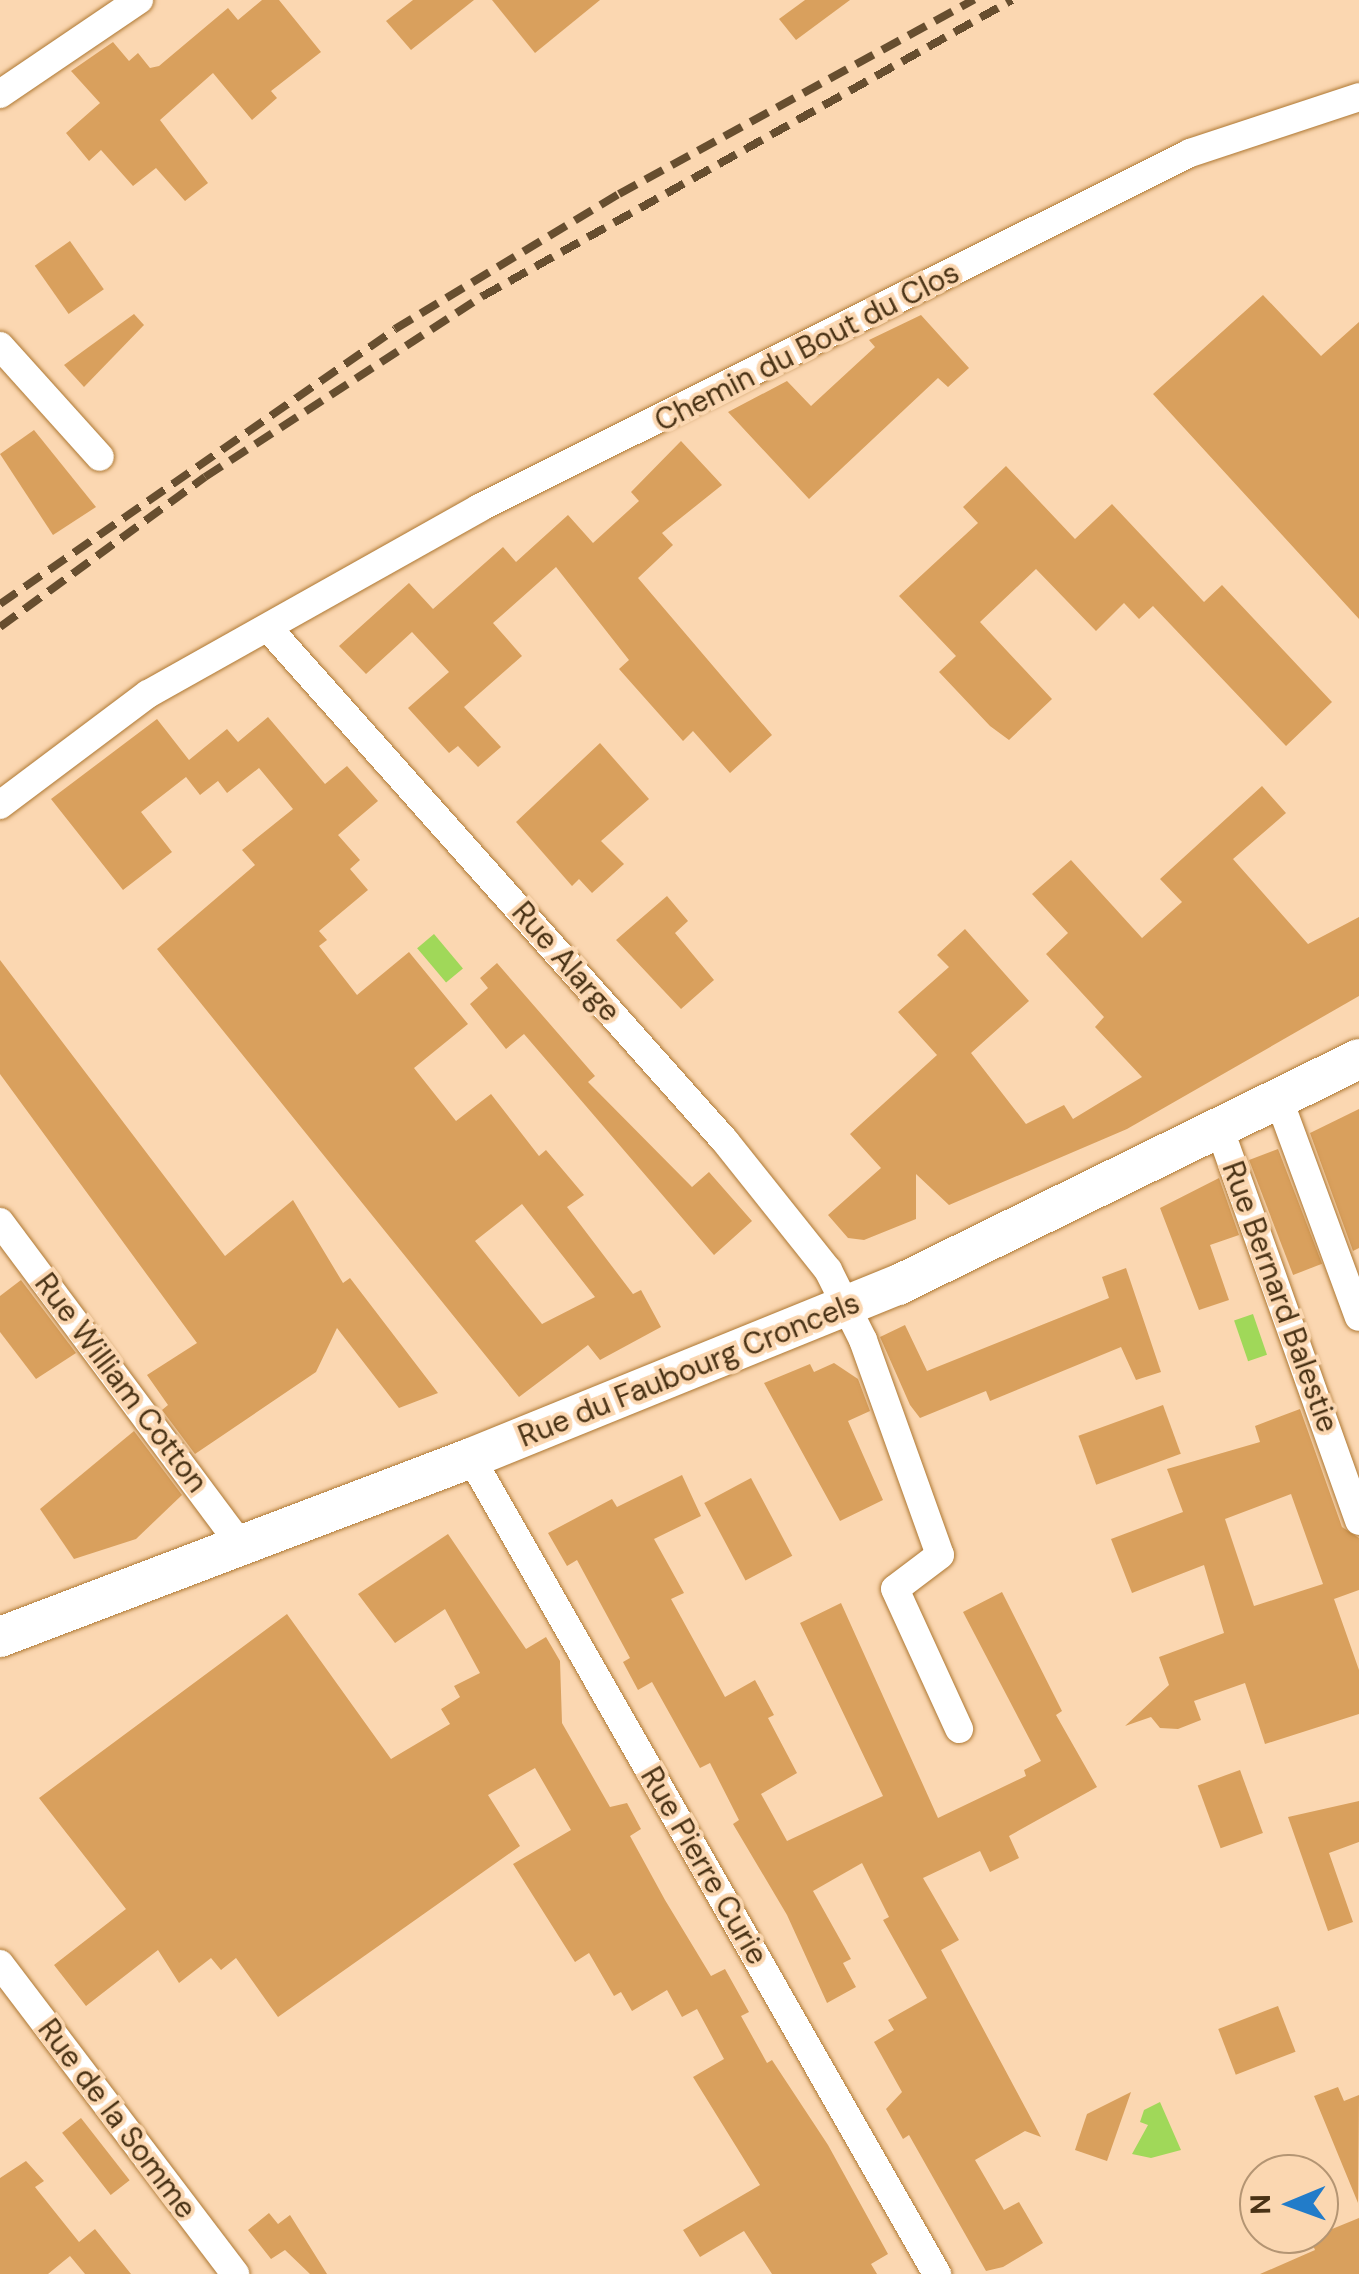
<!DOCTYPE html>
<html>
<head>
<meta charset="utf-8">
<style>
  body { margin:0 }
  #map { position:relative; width:1359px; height:2274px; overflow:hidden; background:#fbd7b1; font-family:"DM Sans",sans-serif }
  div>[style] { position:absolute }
  .water>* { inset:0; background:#a0d859; transform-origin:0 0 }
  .building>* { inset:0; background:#d9a05d; transform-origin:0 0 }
  .roads { filter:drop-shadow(0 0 2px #ae7833) drop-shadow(0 0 2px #ae7833) }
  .street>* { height:28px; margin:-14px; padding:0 14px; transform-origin:14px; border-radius:14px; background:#fff }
  .secondary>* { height:40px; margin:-20px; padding:0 20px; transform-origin:20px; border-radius:20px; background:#fff }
  .rail>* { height:8px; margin-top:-4px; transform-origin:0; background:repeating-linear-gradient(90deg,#674e2f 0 20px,transparent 0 30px) }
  span { translate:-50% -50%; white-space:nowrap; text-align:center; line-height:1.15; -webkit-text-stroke:8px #fbd7b1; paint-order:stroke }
  .street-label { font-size:30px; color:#493215 }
  .north { position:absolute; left:1239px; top:2154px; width:100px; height:100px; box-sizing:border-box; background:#fbd7b1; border:2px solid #b49573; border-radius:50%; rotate:269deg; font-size:28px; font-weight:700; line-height:40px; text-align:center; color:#493215 }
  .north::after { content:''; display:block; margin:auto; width:35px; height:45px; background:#227cc9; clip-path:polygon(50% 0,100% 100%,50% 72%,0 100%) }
</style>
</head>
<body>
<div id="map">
  <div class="water">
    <div style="left:434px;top:934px;width:45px;height:22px;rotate:50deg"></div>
    <div style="left:1253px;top:1314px;width:43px;height:20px;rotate:71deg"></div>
    <div style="clip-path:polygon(1160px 2102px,1181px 2150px,1151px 2158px,1132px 2154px,1148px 2125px,1140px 2122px,1144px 2110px)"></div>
  </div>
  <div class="building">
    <div style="clip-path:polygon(262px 0,279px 0,321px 52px,271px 91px,277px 98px,252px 120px,213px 73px,160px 120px,208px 183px,185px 201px,156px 168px,133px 186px,101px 150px,89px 161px,66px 133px,100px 103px,71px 71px,113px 42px,129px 61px,138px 53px,150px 68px,159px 66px,228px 8px,238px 20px)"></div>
    <div style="clip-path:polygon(413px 0,474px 0,411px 50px,386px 21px)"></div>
    <div style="clip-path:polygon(492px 0,600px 0,535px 53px)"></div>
    <div style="clip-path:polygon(805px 0,850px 0,796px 40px,779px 19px)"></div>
    <div style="left:70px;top:241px;width:59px;height:43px;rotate:55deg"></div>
    <div style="clip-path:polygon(1263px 295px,1321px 356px,1359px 322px,1359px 619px,1153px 394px)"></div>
    <div style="clip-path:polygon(134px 314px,144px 325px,84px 387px,64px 365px)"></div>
    <div style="clip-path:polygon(921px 315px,969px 368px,948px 387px,938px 378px,809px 499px,728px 412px,787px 381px,811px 406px,875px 347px,869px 340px)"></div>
    <div style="clip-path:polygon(34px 430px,96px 507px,53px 535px,0 454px)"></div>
    <div style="clip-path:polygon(681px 441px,722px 485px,662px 533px,673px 545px,638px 578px,772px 735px,730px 773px,693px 731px,683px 741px,619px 669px,629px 660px,556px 567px,493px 623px,522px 656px,464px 707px,501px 747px,478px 767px,458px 746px,449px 753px,408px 708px,449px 672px,412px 632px,366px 674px,339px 646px,409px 583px,433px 609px,503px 547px,516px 562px,568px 515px,593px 543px,639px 501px,631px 492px)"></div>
    <div style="clip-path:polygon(1006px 466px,1075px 539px,1112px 504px,1204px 602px,1222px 585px,1332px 702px,1286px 746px,1153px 606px,1139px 619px,1124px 603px,1096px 631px,1036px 569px,980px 622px,1052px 699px,1009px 740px,990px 726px,939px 672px,956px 656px,899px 596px,978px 523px,963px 507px)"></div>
    <div style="clip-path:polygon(evenodd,268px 717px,325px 784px,347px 766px,378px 801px,338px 835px,360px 860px,350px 869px,368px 890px,319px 931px,327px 940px,319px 946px,357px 995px,409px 952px,468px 1024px,414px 1068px,456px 1121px,491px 1094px,539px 1156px,546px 1150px,584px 1195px,567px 1207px,633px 1294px,641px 1290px,661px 1327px,600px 1360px,588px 1345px,519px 1397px,157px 949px,255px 865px,242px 850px,293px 809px,259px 768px,227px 793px,218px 781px,200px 795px,186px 777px,141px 812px,172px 852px,123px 890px,51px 799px,157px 719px,189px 760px,227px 729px,238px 742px,268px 717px,522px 1204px,595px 1297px,542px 1324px,475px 1241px,522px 1204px)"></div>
    <div style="clip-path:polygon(600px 743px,649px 799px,601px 841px,624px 864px,592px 893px,579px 879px,572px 886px,516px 822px)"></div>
    <div style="clip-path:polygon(1262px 786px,1286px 813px,1233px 859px,1308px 944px,1359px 917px,1359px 996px,1127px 1129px,949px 1205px,916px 1174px,916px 1219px,864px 1240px,848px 1238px,828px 1215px,881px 1168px,850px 1134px,937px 1055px,898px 1012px,949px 967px,937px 955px,965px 929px,1029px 1001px,971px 1053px,1026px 1124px,1064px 1105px,1073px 1119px,1142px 1077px,1095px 1027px,1104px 1017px,1046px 954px,1068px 933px,1032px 894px,1071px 860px,1142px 938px,1182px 902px,1160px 879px)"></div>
    <div style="clip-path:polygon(667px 896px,688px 921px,675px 933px,714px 980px,681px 1009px,616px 940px)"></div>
    <div style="clip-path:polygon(0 960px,225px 1256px,293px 1200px,343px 1283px,350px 1278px,438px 1393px,399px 1408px,337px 1328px,316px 1372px,195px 1454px,162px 1410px,168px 1405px,147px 1375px,197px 1343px,0 1074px)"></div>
    <div style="clip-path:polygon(497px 963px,595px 1076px,588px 1082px,692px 1187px,709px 1172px,752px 1221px,714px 1255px,524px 1034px,506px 1049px,470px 1004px,488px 988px,480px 978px)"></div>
    <div style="clip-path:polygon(1359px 1109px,1359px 1248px,1353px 1251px,1310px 1133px)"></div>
    <div style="left:1278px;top:1149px;width:123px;height:31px;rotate:69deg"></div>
    <div style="clip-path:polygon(1219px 1178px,1239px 1235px,1210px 1245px,1229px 1300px,1199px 1310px,1160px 1208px)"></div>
    <div style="clip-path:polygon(1126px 1268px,1161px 1372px,1136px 1380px,1121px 1347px,990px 1401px,986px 1391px,920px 1418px,910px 1405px,880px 1337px,905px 1325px,927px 1371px,1109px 1298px,1102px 1277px)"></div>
    <div style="clip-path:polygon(21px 1280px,76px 1353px,36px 1379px,0 1332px,0 1296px)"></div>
    <div style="clip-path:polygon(834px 1363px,858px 1379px,870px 1411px,848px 1421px,883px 1500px,840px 1521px,764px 1383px,810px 1364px,814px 1372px)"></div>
    <div style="left:1163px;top:1405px;width:52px;height:90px;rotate:70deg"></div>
    <div style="clip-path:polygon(evenodd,1300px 1409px,1342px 1527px,1359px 1538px,1359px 1590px,1334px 1599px,1359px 1670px,1359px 1714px,1265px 1744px,1245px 1683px,1194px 1701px,1201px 1720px,1178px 1729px,1160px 1728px,1151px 1717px,1125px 1726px,1169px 1685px,1159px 1657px,1224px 1633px,1204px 1565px,1132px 1593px,1111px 1539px,1183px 1512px,1167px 1469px,1260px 1442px,1255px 1426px,1300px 1409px,1291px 1494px,1323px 1584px,1254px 1606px,1225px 1519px,1291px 1494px)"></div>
    <div style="clip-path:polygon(134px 1431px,182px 1495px,136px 1539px,74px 1559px,40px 1509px)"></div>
    <div style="clip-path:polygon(682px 1475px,701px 1516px,654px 1539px,684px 1593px,671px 1599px,725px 1697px,755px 1680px,774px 1715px,768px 1718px,797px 1773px,761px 1794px,787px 1841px,883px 1796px,800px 1623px,841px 1603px,938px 1818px,1026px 1776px,1024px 1770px,1041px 1761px,963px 1612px,1002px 1592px,1062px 1711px,1056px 1715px,1097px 1787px,1009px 1836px,1019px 1858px,990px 1872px,980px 1851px,923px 1878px,959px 1940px,941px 1950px,1041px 2137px,1025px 2131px,975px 2160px,1004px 2210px,1019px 2202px,1043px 2243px,1003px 2267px,986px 2271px,909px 2135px,903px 2139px,886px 2109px,902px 2092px,874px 2042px,894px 2030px,888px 2020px,927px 1998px,883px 1920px,889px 1917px,862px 1863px,813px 1891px,851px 1959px,843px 1963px,856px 1987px,827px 2003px,787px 1915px,733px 1824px,739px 1820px,710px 1763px,700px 1768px,652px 1682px,638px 1690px,623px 1662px,630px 1658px,577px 1560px,567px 1566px,548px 1533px,612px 1499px,617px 1507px)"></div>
    <div style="left:751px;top:1478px;width:88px;height:53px;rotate:62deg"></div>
    <div style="clip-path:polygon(448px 1534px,526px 1649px,546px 1637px,560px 1661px,562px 1723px,610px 1807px,627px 1803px,641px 1829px,630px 1836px,665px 1900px,711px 1976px,725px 1969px,749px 2012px,741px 2016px,767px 2063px,772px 2060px,828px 2145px,888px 2254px,871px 2264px,877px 2274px,772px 2274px,744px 2231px,700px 2257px,683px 2230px,760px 2185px,693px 2077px,724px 2059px,697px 2009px,682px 2017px,667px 1990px,632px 2011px,621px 1992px,614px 1996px,589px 1953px,575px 1962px,513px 1864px,571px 1830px,535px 1768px,488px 1795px,520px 1846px,278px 2017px,236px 1958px,221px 1970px,211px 1958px,179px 1983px,158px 1950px,86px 2006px,54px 1965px,126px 1909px,39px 1798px,287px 1614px,391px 1759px,450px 1724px,441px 1709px,460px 1697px,454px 1686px,480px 1673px,445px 1609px,395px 1643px,358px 1594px)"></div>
    <div style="left:1240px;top:1770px;width:67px;height:45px;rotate:70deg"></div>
    <div style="clip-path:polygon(1359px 1801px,1359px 1842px,1329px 1853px,1353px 1922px,1328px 1931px,1288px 1817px)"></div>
    <div style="left:1278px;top:2006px;width:49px;height:64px;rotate:69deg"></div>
    <div style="clip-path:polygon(1338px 2087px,1344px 2101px,1359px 2095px,1358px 2203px,1314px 2096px)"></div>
    <div style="clip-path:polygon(1131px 2092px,1107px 2161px,1075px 2150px,1087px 2114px)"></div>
    <div style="left:81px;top:2118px;width:79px;height:24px;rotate:52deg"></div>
    <div style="clip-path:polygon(26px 2161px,44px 2181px,35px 2187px,79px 2242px,95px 2229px,131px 2274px,85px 2274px,70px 2256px,48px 2274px,0 2274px,0 2178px)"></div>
    <div style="clip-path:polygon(269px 2213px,278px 2224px,290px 2215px,327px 2274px,310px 2274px,285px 2250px,271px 2259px,248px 2230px)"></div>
    <div style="clip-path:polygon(1359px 2218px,1359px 2274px,1260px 2274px,1315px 2250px,1310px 2238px)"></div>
  </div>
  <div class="roads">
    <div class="street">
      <div style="left:0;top:94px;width:168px;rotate:-34.1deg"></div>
      <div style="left:0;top:346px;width:149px;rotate:48deg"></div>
      <div style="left:269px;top:629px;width:686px;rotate:48.31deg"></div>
      <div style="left:725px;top:1141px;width:165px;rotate:51.4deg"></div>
      <div style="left:828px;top:1270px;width:78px;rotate:63.4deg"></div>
      <div style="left:863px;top:1340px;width:228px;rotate:70.3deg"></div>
      <div style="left:940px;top:1555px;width:56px;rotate:142.9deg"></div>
      <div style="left:895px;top:1589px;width:154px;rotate:65.4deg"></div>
      <div style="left:0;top:805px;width:185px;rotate:-36.9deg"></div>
      <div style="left:148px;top:694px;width:380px;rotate:-29.3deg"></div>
      <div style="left:479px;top:508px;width:795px;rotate:-26.53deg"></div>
      <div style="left:1190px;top:153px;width:178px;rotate:-18.3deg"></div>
      <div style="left:1279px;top:1100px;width:231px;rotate:69.8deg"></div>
      <div style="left:1220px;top:1130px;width:415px;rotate:70.4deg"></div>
      <div style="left:0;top:1222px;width:403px;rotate:53.3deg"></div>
      <div style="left:471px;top:1458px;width:940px;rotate:60.27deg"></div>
      <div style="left:0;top:1964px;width:389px;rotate:52.8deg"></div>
    </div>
    <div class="secondary">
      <div style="left:0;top:1637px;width:504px;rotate:-20.81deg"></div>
      <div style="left:471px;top:1458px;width:461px;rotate:-22.1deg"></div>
      <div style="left:898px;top:1285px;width:513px;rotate:-26.12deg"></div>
    </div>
  </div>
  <div class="rail">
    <div style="left:0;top:604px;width:481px;rotate:-34.8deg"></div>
    <div style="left:395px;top:329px;width:262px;rotate:-31.1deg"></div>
    <div style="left:619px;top:194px;width:405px;rotate:-28.7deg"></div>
    <div style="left:0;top:627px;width:254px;rotate:-36.2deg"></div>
    <div style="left:205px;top:477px;width:332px;rotate:-33.1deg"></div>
    <div style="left:483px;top:296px;width:606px;rotate:-29.23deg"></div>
  </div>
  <div class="street-label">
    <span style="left:807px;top:347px;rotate:-27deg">Chemin du Bout du Clos</span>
    <span style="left:566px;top:962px;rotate:49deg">Rue Alarge</span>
    <span style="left:1280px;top:1297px;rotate:70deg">Rue Bernard Balestie</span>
    <span style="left:689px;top:1370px;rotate:-22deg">Rue du Faubourg Croncels</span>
    <span style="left:121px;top:1383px;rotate:53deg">Rue William Cotton</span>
    <span style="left:704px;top:1866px;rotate:60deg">Rue Pierre Curie</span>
    <span style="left:117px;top:2119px;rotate:53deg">Rue de la Somme</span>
  </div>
  <div class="north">N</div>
</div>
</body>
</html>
